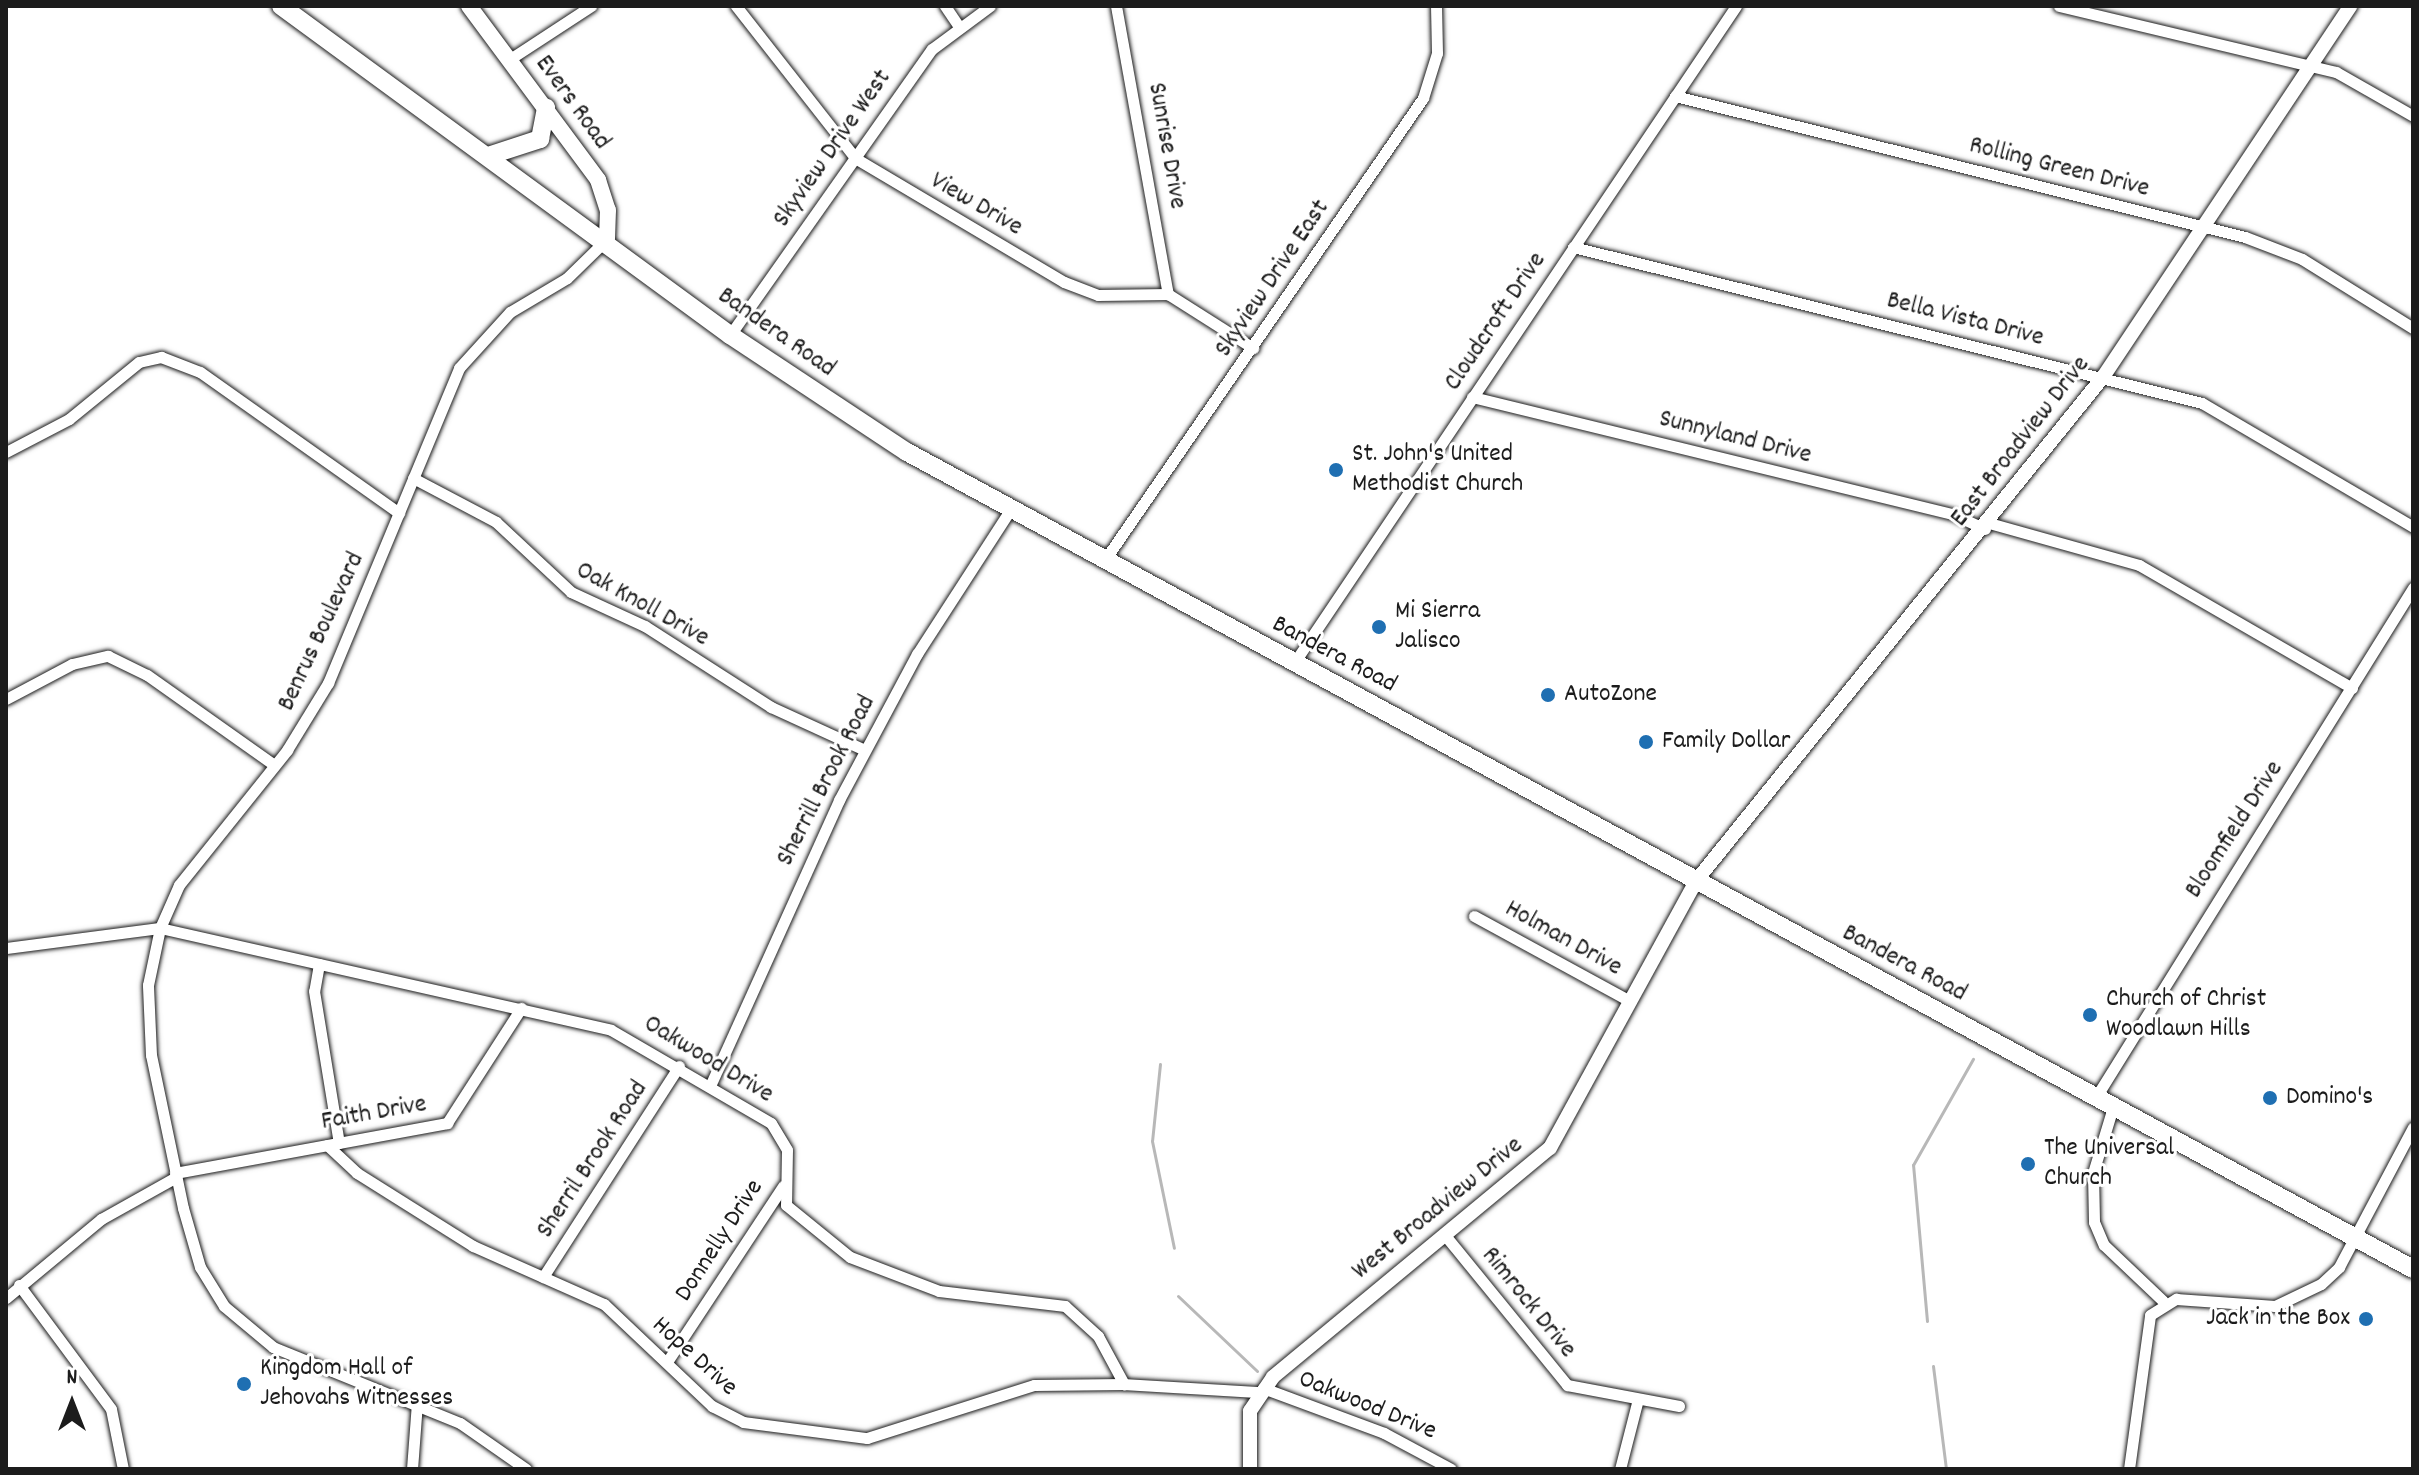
<!DOCTYPE html>
<html>
<head>
<meta charset="utf-8">
<style>
  body { margin:0 }
  #map { position:relative; width:2419px; height:1475px; overflow:hidden; background:#fff; font-family:Dekko,sans-serif }
  div>[style] { position:absolute }
  .stream>* { height:3px; margin:-1.5px; padding:0 1.5px; transform-origin:1.5px; border-radius:1.5px; background:#b8b8b8 }
  .roads { filter:drop-shadow(0 0 2px #1c1c1c) drop-shadow(0 0 2px #1c1c1c) }
  .minor>* { height:11px; margin:-5.5px; padding:0 5.5px; transform-origin:5.5px; border-radius:5.5px; background:#fff }
  .tertiary>* { height:14px; margin:-7px; padding:0 7px; transform-origin:7px; border-radius:7px; background:#fff }
  .secondary>* { height:16px; margin:-8px; padding:0 8px; transform-origin:8px; border-radius:8px; background:#fff }
  .primary>* { height:18px; margin:-9px; padding:0 9px; transform-origin:9px; border-radius:9px; background:#fff }
  .dots>* { width:22px; height:22px; translate:-50% -50%; box-sizing:border-box; border:4px solid #fff; border-radius:50% }
  span { translate:-50% -50%; white-space:nowrap; text-align:center; line-height:1.15; -webkit-text-stroke:6px #fff; paint-order:stroke }
  .street-label { font-size:26px; color:#1c1c1c }
  .poi-label { font-size:26px; color:#1c1c1c }
  .left { translate:0 -50%; text-align:left }
  .right { translate:-100% -50%; text-align:right }
  .frame { position:absolute; inset:0; border:8px solid #1c1c1c; pointer-events:none }
  .north { position:absolute; left:32px; top:1363px; width:80px; height:80px; -webkit-text-stroke:6px #fff; paint-order:stroke; rotate:0deg; font-size:22px; font-weight:700; line-height:32px; text-align:center; color:#1c1c1c }
  .north::after { content:''; display:block; margin:auto; width:28px; height:36px; background:#1c1c1c; clip-path:polygon(50% 0,100% 100%,50% 72%,0 100%) }
</style>
</head>
<body>
<div id="map">
  <div class="stream">
    <div style="left:1160px;top:1064px;width:77px;rotate:95.9deg"></div>
    <div style="left:1152px;top:1141px;width:109px;rotate:78.4deg"></div>
    <div style="left:1178px;top:1296px;width:109px;rotate:43.5deg"></div>
    <div style="left:1927px;top:1321px;width:157px;rotate:-95.1deg"></div>
    <div style="left:1913px;top:1165px;width:122px;rotate:-60.5deg"></div>
    <div style="left:1933px;top:1366px;width:104px;rotate:82.8deg"></div>
  </div>
  <div class="roads">
    <div class="minor">
      <div style="left:736px;top:6px;width:193px;rotate:51.9deg"></div>
      <div style="left:855px;top:158px;width:243px;rotate:30.7deg"></div>
      <div style="left:1064px;top:282px;width:36px;rotate:21deg"></div>
      <div style="left:1098px;top:295px;width:70px;rotate:-0.8deg"></div>
      <div style="left:1168px;top:294px;width:101px;rotate:32.4deg"></div>
      <div style="left:945px;top:6px;width:22px;rotate:56deg"></div>
      <div style="left:1116px;top:6px;width:293px;rotate:79.8deg"></div>
      <div style="left:2059px;top:6px;width:285px;rotate:13.4deg"></div>
      <div style="left:2336px;top:72px;width:89px;rotate:29.7deg"></div>
      <div style="left:510px;top:59px;width:97px;rotate:-33.2deg"></div>
      <div style="left:1675px;top:96px;width:587px;rotate:13.89deg"></div>
      <div style="left:2245px;top:237px;width:61px;rotate:21.1deg"></div>
      <div style="left:2302px;top:259px;width:131px;rotate:31.9deg"></div>
      <div style="left:1573px;top:247px;width:648px;rotate:13.93deg"></div>
      <div style="left:2202px;top:403px;width:245px;rotate:30.4deg"></div>
      <div style="left:730px;top:335px;width:350px;rotate:-54.8deg"></div>
      <div style="left:932px;top:49px;width:72px;rotate:-36.6deg"></div>
      <div style="left:1472px;top:397px;width:497px;rotate:13.7deg"></div>
      <div style="left:1955px;top:515px;width:33px;rotate:25deg"></div>
      <div style="left:6px;top:452px;width:71px;rotate:-27.6deg"></div>
      <div style="left:69px;top:419px;width:90px;rotate:-39.2deg"></div>
      <div style="left:139px;top:362px;width:23px;rotate:-13deg"></div>
      <div style="left:161px;top:357px;width:42px;rotate:21deg"></div>
      <div style="left:200px;top:372px;width:244px;rotate:35.3deg"></div>
      <div style="left:413px;top:478px;width:94px;rotate:27.9deg"></div>
      <div style="left:496px;top:522px;width:103px;rotate:43deg"></div>
      <div style="left:571px;top:592px;width:81px;rotate:24.7deg"></div>
      <div style="left:645px;top:626px;width:150px;rotate:32.7deg"></div>
      <div style="left:771px;top:707px;width:103px;rotate:24.6deg"></div>
      <div style="left:1989px;top:523px;width:156px;rotate:15.6deg"></div>
      <div style="left:2139px;top:565px;width:246px;rotate:30deg"></div>
      <div style="left:1104px;top:561px;width:562px;rotate:-55.43deg"></div>
      <div style="left:1423px;top:98px;width:47px;rotate:-72.7deg"></div>
      <div style="left:1437px;top:53px;width:47px;rotate:-91.2deg"></div>
      <div style="left:1294px;top:663px;width:792px;rotate:-56.07deg"></div>
      <div style="left:6px;top:699px;width:75px;rotate:-27.9deg"></div>
      <div style="left:72px;top:664px;width:37px;rotate:-13deg"></div>
      <div style="left:108px;top:656px;width:43px;rotate:26deg"></div>
      <div style="left:147px;top:675px;width:156px;rotate:35.3deg"></div>
      <div style="left:1474px;top:916px;width:178px;rotate:28.6deg"></div>
      <div style="left:6px;top:948px;width:155px;rotate:-7.4deg"></div>
      <div style="left:160px;top:928px;width:462px;rotate:12.7deg"></div>
      <div style="left:611px;top:1030px;width:185px;rotate:30.2deg"></div>
      <div style="left:771px;top:1123px;width:31px;rotate:59deg"></div>
      <div style="left:787px;top:1150px;width:55px;rotate:91deg"></div>
      <div style="left:786px;top:1205px;width:82px;rotate:39.1deg"></div>
      <div style="left:850px;top:1257px;width:95px;rotate:20.9deg"></div>
      <div style="left:939px;top:1291px;width:127px;rotate:6.8deg"></div>
      <div style="left:1065px;top:1306px;width:45px;rotate:42.3deg"></div>
      <div style="left:1098px;top:1336px;width:55px;rotate:61.6deg"></div>
      <div style="left:1124px;top:1384px;width:136px;rotate:3.4deg"></div>
      <div style="left:319px;top:964px;width:27px;rotate:100deg"></div>
      <div style="left:314px;top:991px;width:154px;rotate:80.7deg"></div>
      <div style="left:710px;top:1086px;width:314px;rotate:-65.7deg"></div>
      <div style="left:839px;top:800px;width:166px;rotate:-61.9deg"></div>
      <div style="left:917px;top:654px;width:171px;rotate:-57.1deg"></div>
      <div style="left:2096px;top:1097px;width:600px;rotate:-58.09deg"></div>
      <div style="left:2113px;top:1107px;width:69px;rotate:106.9deg"></div>
      <div style="left:2093px;top:1173px;width:49px;rotate:88.8deg"></div>
      <div style="left:2094px;top:1222px;width:25px;rotate:67deg"></div>
      <div style="left:2104px;top:1245px;width:81px;rotate:43.5deg"></div>
      <div style="left:327px;top:1145px;width:41px;rotate:43deg"></div>
      <div style="left:357px;top:1173px;width:137px;rotate:32.2deg"></div>
      <div style="left:473px;top:1246px;width:143px;rotate:23.9deg"></div>
      <div style="left:604px;top:1304px;width:149px;rotate:43.4deg"></div>
      <div style="left:712px;top:1406px;width:35px;rotate:27deg"></div>
      <div style="left:743px;top:1422px;width:125px;rotate:7.4deg"></div>
      <div style="left:867px;top:1438px;width:175px;rotate:-17.6deg"></div>
      <div style="left:1034px;top:1385px;width:90px;rotate:-0.6deg"></div>
      <div style="left:175px;top:1173px;width:277px;rotate:-10.4deg"></div>
      <div style="left:447px;top:1123px;width:137px;rotate:-57.2deg"></div>
      <div style="left:1444px;top:1234px;width:195px;rotate:50.8deg"></div>
      <div style="left:1567px;top:1385px;width:114px;rotate:10.6deg"></div>
      <div style="left:543px;top:1277px;width:251px;rotate:-57.2deg"></div>
      <div style="left:19px;top:1285px;width:154px;rotate:53.4deg"></div>
      <div style="left:111px;top:1409px;width:61px;rotate:78.7deg"></div>
      <div style="left:6px;top:1298px;width:124px;rotate:-39.7deg"></div>
      <div style="left:101px;top:1219px;width:86px;rotate:-29.2deg"></div>
      <div style="left:667px;top:1362px;width:211px;rotate:-56.6deg"></div>
      <div style="left:1263px;top:1388px;width:129px;rotate:20.4deg"></div>
      <div style="left:1384px;top:1433px;width:76px;rotate:28.2deg"></div>
      <div style="left:412px;top:1469px;width:66px;rotate:-85.7deg"></div>
      <div style="left:526px;top:1469px;width:80px;rotate:-145.1deg"></div>
      <div style="left:460px;top:1423px;width:202px;rotate:-157.9deg"></div>
      <div style="left:273px;top:1347px;width:64px;rotate:-140.1deg"></div>
      <div style="left:224px;top:1306px;width:46px;rotate:-121.6deg"></div>
      <div style="left:200px;top:1267px;width:61px;rotate:-106.1deg"></div>
      <div style="left:183px;top:1208px;width:156px;rotate:-101.8deg"></div>
      <div style="left:151px;top:1055px;width:70px;rotate:-92.5deg"></div>
      <div style="left:148px;top:985px;width:58px;rotate:-78.1deg"></div>
      <div style="left:160px;top:928px;width:47px;rotate:-66.2deg"></div>
      <div style="left:179px;top:885px;width:173px;rotate:-51.3deg"></div>
      <div style="left:287px;top:750px;width:79px;rotate:-58.5deg"></div>
      <div style="left:328px;top:683px;width:341px;rotate:-67.4deg"></div>
      <div style="left:459px;top:368px;width:76px;rotate:-47.7deg"></div>
      <div style="left:510px;top:312px;width:66px;rotate:-30.8deg"></div>
      <div style="left:567px;top:278px;width:54px;rotate:-44.3deg"></div>
      <div style="left:1620px;top:1469px;width:72px;rotate:-75.6deg"></div>
      <div style="left:2129px;top:1469px;width:155px;rotate:-82.2deg"></div>
      <div style="left:2150px;top:1315px;width:31px;rotate:-32deg"></div>
      <div style="left:2176px;top:1299px;width:99px;rotate:4deg"></div>
      <div style="left:2275px;top:1306px;width:51px;rotate:-25.6deg"></div>
      <div style="left:2321px;top:1284px;width:25px;rotate:-43deg"></div>
      <div style="left:2339px;top:1267px;width:158px;rotate:-62.1deg"></div>
    </div>
    <div class="tertiary">
      <div style="left:1250px;top:1469px;width:58px;rotate:-90deg"></div>
      <div style="left:1250px;top:1411px;width:41px;rotate:-55.9deg"></div>
      <div style="left:1273px;top:1377px;width:359px;rotate:-39.6deg"></div>
      <div style="left:1550px;top:1148px;width:304px;rotate:-61.3deg"></div>
      <div style="left:1696px;top:881px;width:648px;rotate:-51.08deg"></div>
      <div style="left:2103px;top:377px;width:446px;rotate:-56.3deg"></div>
    </div>
    <div class="secondary">
      <div style="left:469px;top:6px;width:217px;rotate:53.4deg"></div>
      <div style="left:598px;top:180px;width:32px;rotate:72deg"></div>
      <div style="left:608px;top:210px;width:29px;rotate:92deg"></div>
    </div>
    <div class="primary">
      <div style="left:281px;top:6px;width:557px;rotate:36.23deg"></div>
      <div style="left:730px;top:335px;width:212px;rotate:33.5deg"></div>
      <div style="left:907px;top:452px;width:1713px;rotate:28.48deg"></div>
      <div style="left:491px;top:155px;width:52px;rotate:-18.1deg"></div>
      <div style="left:540px;top:139px;width:32px;rotate:-79deg"></div>
    </div>
  </div>
  <div class="dots">
    <div style="left:1336px;top:470px;background:#1f6fb2"></div>
    <div style="left:1379px;top:627px;background:#1f6fb2"></div>
    <div style="left:1548px;top:695px;background:#1f6fb2"></div>
    <div style="left:1646px;top:742px;background:#1f6fb2"></div>
    <div style="left:2090px;top:1015px;background:#1f6fb2"></div>
    <div style="left:2270px;top:1098px;background:#1f6fb2"></div>
    <div style="left:2028px;top:1164px;background:#1f6fb2"></div>
    <div style="left:2366px;top:1319px;background:#1f6fb2"></div>
    <div style="left:244px;top:1384px;background:#1f6fb2"></div>
  </div>
  <div class="street-label">
    <span style="left:572px;top:103px;rotate:54deg">Evers Road</span>
    <span style="left:1166px;top:146px;rotate:80deg">Sunrise Drive</span>
    <span style="left:833px;top:149px;rotate:-55deg">Skyview Drive West</span>
    <span style="left:2059px;top:168px;rotate:14deg">Rolling Green Drive</span>
    <span style="left:976px;top:205px;rotate:30deg">View Drive</span>
    <span style="left:1273px;top:279px;rotate:-56deg">Skyview Drive East</span>
    <span style="left:1965px;top:320px;rotate:14deg">Bella Vista Drive</span>
    <span style="left:1496px;top:322px;rotate:-56deg">Cloudcroft Drive</span>
    <span style="left:776px;top:333px;rotate:35deg">Bandera Road</span>
    <span style="left:1735px;top:438px;rotate:14deg">Sunnyland Drive</span>
    <span style="left:2021px;top:442px;rotate:-52deg">East Broadview Drive</span>
    <span style="left:642px;top:605px;rotate:29deg">Oak Knoll Drive</span>
    <span style="left:322px;top:632px;rotate:-65deg">Benrus Boulevard</span>
    <span style="left:1334px;top:655px;rotate:28deg">Bandera Road</span>
    <span style="left:827px;top:781px;rotate:-63deg">Sherrill Brook Road</span>
    <span style="left:2235px;top:830px;rotate:-57deg">Bloomfield Drive</span>
    <span style="left:1563px;top:939px;rotate:29deg">Holman Drive</span>
    <span style="left:1904px;top:964px;rotate:28deg">Bandera Road</span>
    <span style="left:708px;top:1060px;rotate:31deg">Oakwood Drive</span>
    <span style="left:374px;top:1114px;rotate:-10deg">Faith Drive</span>
    <span style="left:593px;top:1160px;rotate:-57deg">Sherril Brook Road</span>
    <span style="left:1438px;top:1209px;rotate:-39deg">West Broadview Drive</span>
    <span style="left:720px;top:1241px;rotate:-57deg">Donnelly Drive</span>
    <span style="left:1528px;top:1303px;rotate:51deg">Rimrock Drive</span>
    <span style="left:694px;top:1357px;rotate:42deg">Hope Drive</span>
    <span style="left:1367px;top:1406px;rotate:22deg">Oakwood Drive</span>
  </div>
  <div class="poi-label">
    <span class="left" style="left:1352px;top:470px">St. John's United<br>Methodist Church</span>
    <span class="left" style="left:1395px;top:627px">Mi Sierra<br>Jalisco</span>
    <span class="left" style="left:1564px;top:695px">AutoZone</span>
    <span class="left" style="left:1662px;top:742px">Family Dollar</span>
    <span class="left" style="left:2106px;top:1015px">Church of Christ<br>Woodlawn Hills</span>
    <span class="left" style="left:2286px;top:1098px">Domino's</span>
    <span class="left" style="left:2044px;top:1164px">The Universal<br>Church</span>
    <span class="right" style="left:2350px;top:1319px">Jack in the Box</span>
    <span class="left" style="left:260px;top:1384px">Kingdom Hall of<br>Jehovahs Witnesses</span>
  </div>
  <div class="frame"></div>
  <div class="north">N</div>
</div>
</body>
</html>
